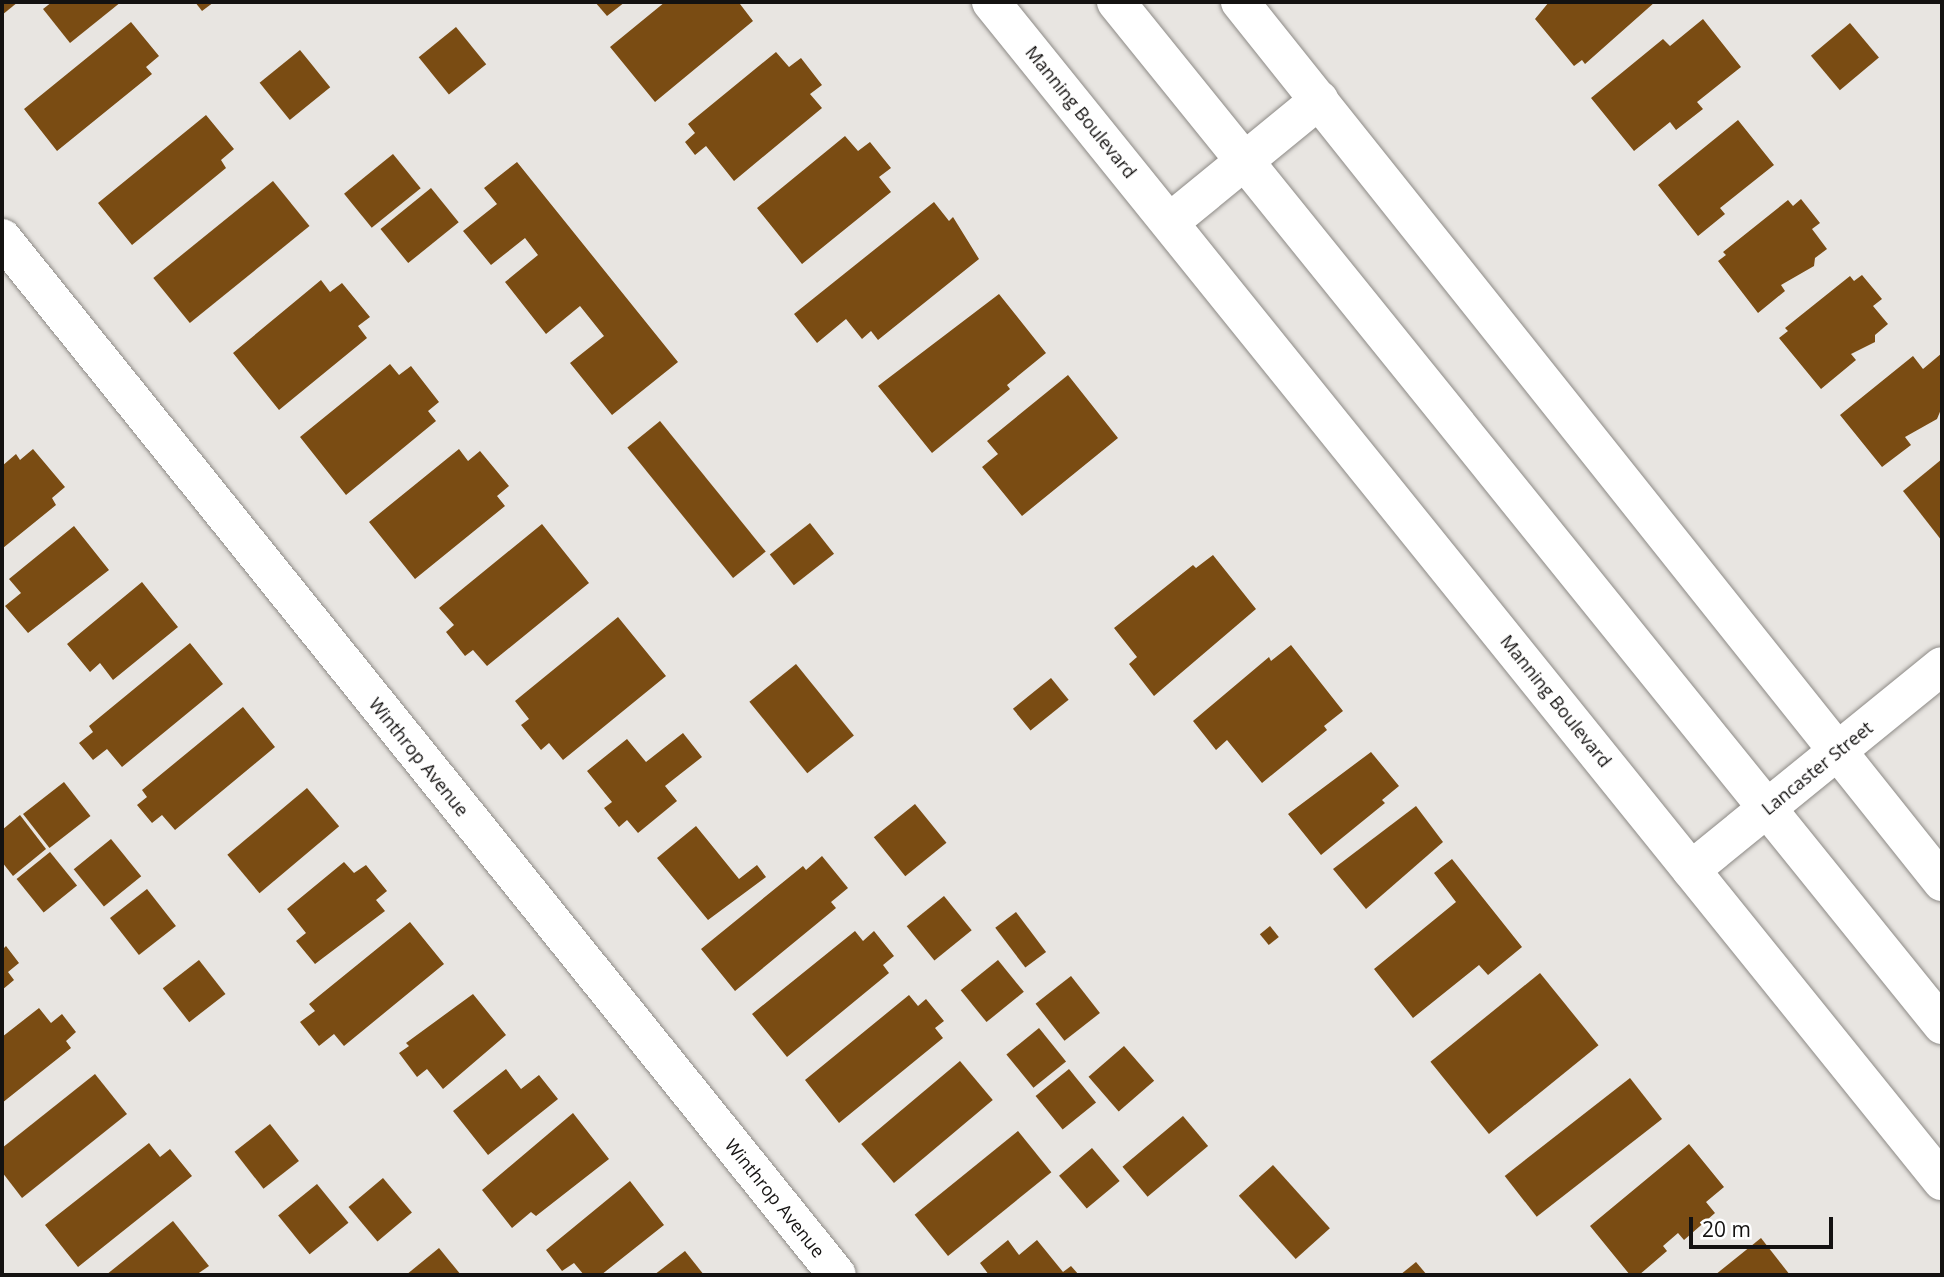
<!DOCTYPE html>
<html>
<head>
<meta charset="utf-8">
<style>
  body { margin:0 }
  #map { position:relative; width:1944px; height:1277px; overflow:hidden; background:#e8e5e1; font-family:"Open Sans",sans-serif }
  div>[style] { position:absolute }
  .building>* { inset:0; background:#7a4c13; transform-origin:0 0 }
  .roads { filter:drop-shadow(0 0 2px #8d8a86) drop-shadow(0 0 2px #8d8a86) }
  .minor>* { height:38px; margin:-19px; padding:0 19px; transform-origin:19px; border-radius:19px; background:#fff }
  span { translate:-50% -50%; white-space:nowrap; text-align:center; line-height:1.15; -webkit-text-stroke:7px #fff; paint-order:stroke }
  .street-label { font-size:18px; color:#141211 }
  .frame { position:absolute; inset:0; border:4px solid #141211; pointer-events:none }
  .scale { position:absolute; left:1689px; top:1217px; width:144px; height:32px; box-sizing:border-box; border:4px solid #141211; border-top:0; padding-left:9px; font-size:21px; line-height:24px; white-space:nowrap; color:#141211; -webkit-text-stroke:5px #fff; paint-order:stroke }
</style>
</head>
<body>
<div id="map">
  <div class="building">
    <div style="clip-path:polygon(2px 2px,18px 2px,2px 15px)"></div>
    <div style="clip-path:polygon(52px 2px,121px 2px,70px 43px,43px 9px)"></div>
    <div style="clip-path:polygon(195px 2px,214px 2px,202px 11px)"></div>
    <div style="clip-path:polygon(595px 2px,625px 2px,607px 16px)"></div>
    <div style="clip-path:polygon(665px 2px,743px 2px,740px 4px,753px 21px,655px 102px,610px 47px)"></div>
    <div style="clip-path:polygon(1549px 2px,1655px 2px,1585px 64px,1582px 60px,1574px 66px,1535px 19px)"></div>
    <div style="clip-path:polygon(1703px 19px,1741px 67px,1697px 102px,1703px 109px,1676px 130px,1670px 122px,1634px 151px,1591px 98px,1663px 39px,1670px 46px)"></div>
    <div style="clip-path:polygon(131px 22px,159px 56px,146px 67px,152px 74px,57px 151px,24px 109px)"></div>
    <div style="left:1850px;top:23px;width:45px;height:51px;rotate:50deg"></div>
    <div style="left:456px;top:27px;width:48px;height:48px;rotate:51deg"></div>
    <div style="left:300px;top:50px;width:48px;height:52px;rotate:51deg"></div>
    <div style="clip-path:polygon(776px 52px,789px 67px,801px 58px,822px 85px,810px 94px,822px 108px,734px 181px,706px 146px,695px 155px,685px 142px,695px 133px,688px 124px)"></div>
    <div style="clip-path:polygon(206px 115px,234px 149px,221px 160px,226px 168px,132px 245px,98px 203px)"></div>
    <div style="clip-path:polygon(1738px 120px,1774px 165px,1720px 208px,1725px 214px,1698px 236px,1658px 185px)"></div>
    <div style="clip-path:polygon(845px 136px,858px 151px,870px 142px,891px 168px,879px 177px,891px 192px,802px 264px,757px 208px)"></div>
    <div style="left:393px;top:154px;width:44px;height:63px;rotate:51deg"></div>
    <div style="clip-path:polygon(517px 162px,678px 362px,612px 415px,570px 363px,604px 336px,580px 306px,546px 334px,505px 282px,538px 255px,525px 238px,491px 265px,463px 231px,497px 204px,484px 188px)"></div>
    <div style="left:273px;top:181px;width:58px;height:154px;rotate:51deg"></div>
    <div style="left:431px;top:188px;width:44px;height:65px;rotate:51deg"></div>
    <div style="clip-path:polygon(1801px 199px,1820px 223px,1812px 229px,1827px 249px,1815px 258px,1814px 266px,1781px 285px,1785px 291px,1758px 313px,1718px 261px,1726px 255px,1723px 252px,1788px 200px,1793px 206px)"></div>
    <div style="clip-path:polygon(934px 202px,949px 221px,953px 217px,979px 259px,878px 340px,871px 331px,862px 339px,846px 319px,817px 343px,794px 314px)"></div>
    <div style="clip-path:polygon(1862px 275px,1882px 299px,1873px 306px,1888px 324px,1875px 335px,1875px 342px,1851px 354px,1856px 360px,1821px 389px,1779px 338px,1788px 331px,1785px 328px,1850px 276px,1854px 281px)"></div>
    <div style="clip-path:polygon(321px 280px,330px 292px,342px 283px,370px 317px,358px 326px,367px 338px,279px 410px,233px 353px)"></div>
    <div style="clip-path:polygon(999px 294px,1046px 353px,1007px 385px,1010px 389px,932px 453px,878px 386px)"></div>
    <div style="clip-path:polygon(1942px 353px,1942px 407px,1937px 419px,1905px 437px,1911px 445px,1882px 467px,1840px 415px,1913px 356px,1923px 369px)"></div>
    <div style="clip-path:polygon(390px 364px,399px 375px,411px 366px,439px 402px,428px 411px,436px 421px,346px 495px,300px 437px)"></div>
    <div style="clip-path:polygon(1068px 375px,1118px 438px,1022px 516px,982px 467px,998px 454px,987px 441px)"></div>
    <div style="left:660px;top:421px;width:168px;height:42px;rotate:51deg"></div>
    <div style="clip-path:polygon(33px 449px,65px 487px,52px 498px,56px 505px,3px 548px,2px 466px,16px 454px,20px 460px)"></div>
    <div style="clip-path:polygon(459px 449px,468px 461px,480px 451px,509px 486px,497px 496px,505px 506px,415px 579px,369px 522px)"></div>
    <div style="clip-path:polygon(1942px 459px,1942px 541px,1903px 491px)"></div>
    <div style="left:810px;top:523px;width:39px;height:51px;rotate:52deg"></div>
    <div style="clip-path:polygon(542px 524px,589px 583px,487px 666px,473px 650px,465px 656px,446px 632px,454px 625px,439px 608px)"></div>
    <div style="clip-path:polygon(74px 526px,109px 570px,28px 633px,5px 606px,21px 593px,9px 579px)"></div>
    <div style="clip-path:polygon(1213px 555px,1256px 609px,1154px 696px,1129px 664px,1137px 657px,1114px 628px,1193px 565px,1196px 568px)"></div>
    <div style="clip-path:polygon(142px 582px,178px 627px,113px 680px,100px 663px,90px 672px,67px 644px)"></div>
    <div style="clip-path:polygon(618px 617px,666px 676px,563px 760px,549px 743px,541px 750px,521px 725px,529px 719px,515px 701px)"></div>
    <div style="clip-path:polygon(190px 643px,223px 684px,122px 767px,107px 749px,93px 760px,79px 743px,93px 732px,89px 726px)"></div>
    <div style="clip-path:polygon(1291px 645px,1343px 711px,1324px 726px,1327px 730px,1262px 783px,1227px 740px,1216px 750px,1193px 721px,1269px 657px,1271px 661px)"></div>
    <div style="left:796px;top:664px;width:92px;height:60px;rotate:51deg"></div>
    <div style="left:1051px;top:678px;width:28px;height:49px;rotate:51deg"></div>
    <div style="clip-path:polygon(243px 707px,275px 747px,175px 830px,162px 815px,152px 823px,137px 805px,147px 797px,142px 790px)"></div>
    <div style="clip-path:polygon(683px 733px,702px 757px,665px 786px,677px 801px,638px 833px,627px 820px,619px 827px,604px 808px,612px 802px,587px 771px,627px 739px,646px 762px)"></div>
    <div style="clip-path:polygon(1371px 752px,1399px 786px,1382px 800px,1385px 803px,1321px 855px,1288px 814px)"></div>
    <div style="left:64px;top:782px;width:43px;height:52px;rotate:52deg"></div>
    <div style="left:307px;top:788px;width:50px;height:104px;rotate:50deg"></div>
    <div style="left:915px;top:804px;width:50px;height:53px;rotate:51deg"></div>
    <div style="clip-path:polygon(1416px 806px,1443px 842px,1366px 909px,1333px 869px)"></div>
    <div style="clip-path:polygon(20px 815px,46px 849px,13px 876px,2px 862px,2px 830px)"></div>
    <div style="clip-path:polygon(696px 826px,739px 879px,757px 865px,766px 877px,708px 920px,657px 858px)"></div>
    <div style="left:111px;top:839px;width:48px;height:48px;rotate:51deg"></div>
    <div style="left:50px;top:852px;width:43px;height:43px;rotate:51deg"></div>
    <div style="clip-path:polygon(822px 856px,848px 888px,831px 902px,836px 908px,735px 991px,701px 949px,803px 866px,806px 870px)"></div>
    <div style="clip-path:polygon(1452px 859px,1522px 947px,1488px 975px,1479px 965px,1413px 1018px,1374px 969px,1456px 902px,1434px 873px)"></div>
    <div style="clip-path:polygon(344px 862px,354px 873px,366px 865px,387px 891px,376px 900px,385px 911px,315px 964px,296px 941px,306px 933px,287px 909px)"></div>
    <div style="left:147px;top:889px;width:47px;height:47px;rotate:52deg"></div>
    <div style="left:944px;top:896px;width:44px;height:48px;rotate:51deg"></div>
    <div style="left:1016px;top:912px;width:50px;height:26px;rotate:53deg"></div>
    <div style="clip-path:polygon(410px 922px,444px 964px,344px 1046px,334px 1034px,319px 1046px,300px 1022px,315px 1011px,309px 1004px)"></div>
    <div style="left:1270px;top:926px;width:14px;height:13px;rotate:51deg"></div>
    <div style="clip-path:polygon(855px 931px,863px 941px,874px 931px,894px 956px,883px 965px,889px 973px,787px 1057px,752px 1014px)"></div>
    <div style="clip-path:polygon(6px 946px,19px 963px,8px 972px,14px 980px,2px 990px,2px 950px)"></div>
    <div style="left:199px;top:960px;width:43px;height:46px;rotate:52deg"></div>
    <div style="left:998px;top:960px;width:41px;height:48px;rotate:51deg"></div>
    <div style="left:1540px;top:973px;width:93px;height:141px;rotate:51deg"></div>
    <div style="left:1071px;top:976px;width:47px;height:45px;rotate:52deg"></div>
    <div style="clip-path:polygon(473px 994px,506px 1035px,443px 1089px,427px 1069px,417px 1077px,399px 1053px,409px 1046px,406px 1043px)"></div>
    <div style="clip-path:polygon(909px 995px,918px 1006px,926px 999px,944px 1021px,935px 1028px,943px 1038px,839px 1123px,805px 1080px)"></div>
    <div style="clip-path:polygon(39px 1008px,51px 1023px,62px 1014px,76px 1032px,66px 1041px,71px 1048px,2px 1103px,2px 1037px)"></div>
    <div style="left:1039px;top:1028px;width:43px;height:42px;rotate:51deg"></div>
    <div style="left:1124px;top:1046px;width:46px;height:47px;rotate:49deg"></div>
    <div style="left:960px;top:1061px;width:51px;height:129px;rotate:50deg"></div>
    <div style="clip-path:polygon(506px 1069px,521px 1089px,539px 1075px,558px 1099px,488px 1155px,453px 1111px)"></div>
    <div style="left:1069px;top:1069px;width:43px;height:43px;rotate:51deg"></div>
    <div style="clip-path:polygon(95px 1074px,127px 1114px,22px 1198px,2px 1172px,2px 1148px)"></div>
    <div style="left:1630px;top:1078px;width:52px;height:159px;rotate:52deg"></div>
    <div style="clip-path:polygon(573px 1113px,609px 1159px,536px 1216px,531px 1212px,512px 1228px,482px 1190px)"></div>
    <div style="left:1183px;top:1116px;width:39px;height:79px;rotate:50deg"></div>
    <div style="left:270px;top:1124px;width:47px;height:45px;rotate:52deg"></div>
    <div style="left:1018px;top:1131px;width:53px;height:133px;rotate:51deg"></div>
    <div style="clip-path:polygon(149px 1143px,160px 1157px,170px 1149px,192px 1176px,78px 1267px,45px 1225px)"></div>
    <div style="clip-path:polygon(1689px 1144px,1724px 1187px,1706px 1202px,1715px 1213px,1684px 1240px,1678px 1233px,1663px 1246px,1667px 1251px,1639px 1275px,1630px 1275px,1590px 1226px)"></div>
    <div style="left:1092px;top:1148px;width:43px;height:43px;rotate:50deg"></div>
    <div style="left:1273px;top:1165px;width:85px;height:46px;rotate:48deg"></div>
    <div style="left:383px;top:1178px;width:45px;height:45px;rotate:50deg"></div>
    <div style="clip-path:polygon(630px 1181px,664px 1225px,601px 1275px,584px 1275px,574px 1263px,562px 1271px,546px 1250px)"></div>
    <div style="left:317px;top:1184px;width:50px;height:50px;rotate:51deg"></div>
    <div style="clip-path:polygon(173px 1221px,209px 1266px,196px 1275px,106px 1275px)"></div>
    <div style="clip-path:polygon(1761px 1238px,1790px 1275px,1715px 1275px)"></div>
    <div style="clip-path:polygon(1008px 1240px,1019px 1255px,1037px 1240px,1063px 1272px,1071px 1266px,1079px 1275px,989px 1275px,980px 1263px)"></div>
    <div style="clip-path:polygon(439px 1248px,461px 1275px,406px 1275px)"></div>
    <div style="clip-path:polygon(685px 1251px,704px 1275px,654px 1275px)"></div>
    <div style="clip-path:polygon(1416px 1262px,1427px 1275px,1400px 1275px)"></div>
  </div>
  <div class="roads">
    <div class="minor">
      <div style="left:991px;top:2px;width:1515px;rotate:51.11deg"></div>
      <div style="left:1116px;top:2px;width:1315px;rotate:51.08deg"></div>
      <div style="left:1240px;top:2px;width:1126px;rotate:51.42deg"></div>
      <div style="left:1170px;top:222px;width:193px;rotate:-39.3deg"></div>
      <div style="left:2px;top:238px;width:1331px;rotate:51.16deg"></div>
      <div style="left:1691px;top:870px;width:323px;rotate:-39.1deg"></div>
    </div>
  </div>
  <div class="street-label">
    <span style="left:1081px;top:112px;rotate:51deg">Manning Boulevard</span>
    <span style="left:1556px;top:701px;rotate:51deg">Manning Boulevard</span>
    <span style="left:419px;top:757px;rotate:51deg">Winthrop Avenue</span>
    <span style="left:1817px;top:768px;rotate:-39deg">Lancaster Street</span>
    <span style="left:775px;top:1198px;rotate:51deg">Winthrop Avenue</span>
  </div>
  <div class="frame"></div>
  <div class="scale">20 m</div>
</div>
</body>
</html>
